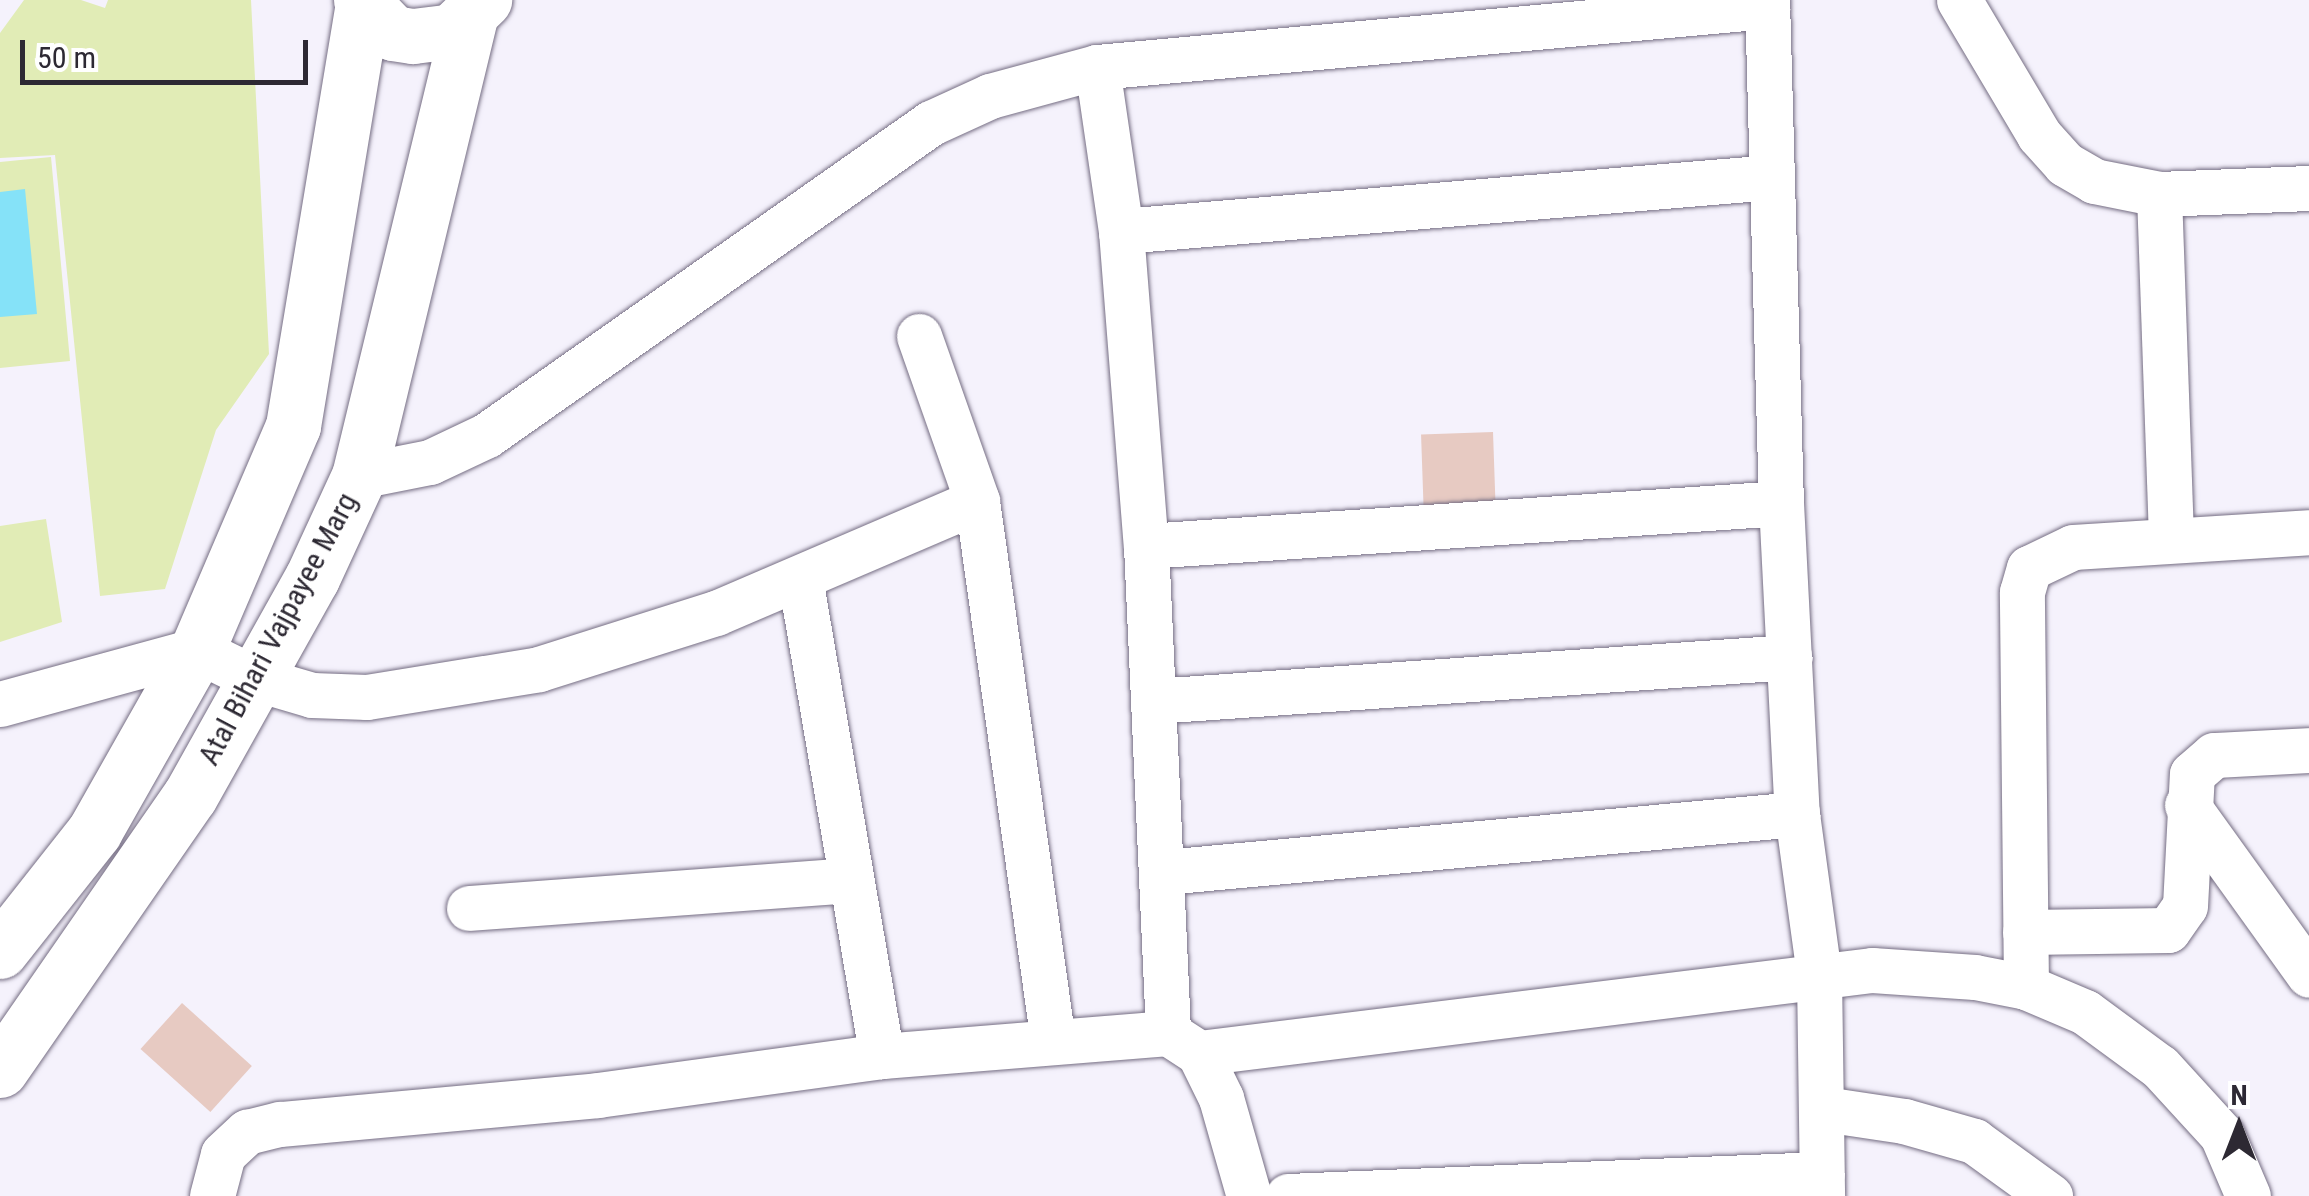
<!DOCTYPE html>
<html>
<head>
<meta charset="utf-8">
<style>
  body { margin:0 }
  #map { position:relative; width:2309px; height:1196px; overflow:hidden; background:#f5f2fc; font-family:"Roboto Condensed",sans-serif }
  div>[style] { position:absolute }
  .green>* { inset:0; background:#e1ecb6 }
  .water>* { inset:0; background:#85e2f8 }
  .building>* { inset:0; background:#e7cac2; transform-origin:0 0 }
  .roads { filter:drop-shadow(0 0 2px #756d83) drop-shadow(0 0 2px #756d83) }
  .minor>* { height:45px; margin:-22.5px; padding:0 22.5px; transform-origin:22.5px; border-radius:22.5px; background:#fff }
  .major>* { height:55px; margin:-27.5px; padding:0 27.5px; transform-origin:27.5px; border-radius:27.5px; background:#fff }
  span { translate:-50% -50%; white-space:nowrap; text-align:center; line-height:1.15; -webkit-text-stroke:8px #fff; paint-order:stroke }
  .street-label { font-size:30px; color:#2d2933 }
  .north { position:absolute; left:2189px; top:1076px; width:100px; height:100px; -webkit-text-stroke:8px #fff; paint-order:stroke; rotate:0deg; font-size:28px; font-weight:700; line-height:40px; text-align:center; color:#2d2933 }
  .north::after { content:''; display:block; margin:auto; width:35px; height:45px; background:#2d2933; clip-path:polygon(50% 0,100% 100%,50% 72%,0 100%) }
  .scale { position:absolute; left:20px; top:40px; width:288px; height:45px; box-sizing:border-box; border:5px solid #2d2933; border-top:0; padding-left:12px; font-size:30px; line-height:35px; white-space:nowrap; color:#2d2933; -webkit-text-stroke:8px #fff; paint-order:stroke }
</style>
</head>
<body>
<div id="map">
  <div class="green">
    <div style="clip-path:polygon(24px 0,81px 0,105px 8px,108px 0,251px 0,269px 354px,216px 430px,165px 589px,100px 596px,55px 155px,0 158px,0 33px)"></div>
    <div style="clip-path:polygon(51px 157px,70px 361px,0 368px,0 162px)"></div>
    <div style="clip-path:polygon(46px 519px,62px 622px,0 642px,0 526px)"></div>
  </div>
  <div class="water">
    <div style="clip-path:polygon(25px 189px,37px 314px,0 317px,0 192px)"></div>
  </div>
  <div class="building">
    <div style="left:1493px;top:432px;width:77px;height:72px;rotate:88deg"></div>
    <div style="left:182px;top:1003px;width:94px;height:62px;rotate:42deg"></div>
  </div>
  <div class="roads">
    <div class="minor">
      <div style="left:1767px;top:0;width:503px;rotate:88.41deg"></div>
      <div style="left:1781px;top:503px;width:311px;rotate:87.1deg"></div>
      <div style="left:1797px;top:814px;width:162px;rotate:82.2deg"></div>
      <div style="left:1819px;top:975px;width:221px;rotate:89.2deg"></div>
      <div style="left:1959px;top:0;width:157px;rotate:59.3deg"></div>
      <div style="left:2039px;top:135px;width:39px;rotate:48deg"></div>
      <div style="left:2065px;top:164px;width:34px;rotate:30deg"></div>
      <div style="left:2094px;top:181px;width:66px;rotate:11.3deg"></div>
      <div style="left:2159px;top:194px;width:150px;rotate:-2.3deg"></div>
      <div style="left:1097px;top:67px;width:166px;rotate:81.7deg"></div>
      <div style="left:1121px;top:231px;width:316px;rotate:85.5deg"></div>
      <div style="left:1146px;top:546px;width:487px;rotate:87.4deg"></div>
      <div style="left:2159px;top:194px;width:345px;rotate:88deg"></div>
      <div style="left:1121px;top:231px;width:653px;rotate:-4.74deg"></div>
      <div style="left:919px;top:336px;width:175px;rotate:70.6deg"></div>
      <div style="left:977px;top:501px;width:546px;rotate:82deg"></div>
      <div style="left:359px;top:476px;width:72px;rotate:-11.2deg"></div>
      <div style="left:430px;top:462px;width:63px;rotate:-25.3deg"></div>
      <div style="left:487px;top:435px;width:543px;rotate:-35.1deg"></div>
      <div style="left:931px;top:123px;width:65px;rotate:-24.6deg"></div>
      <div style="left:990px;top:96px;width:111px;rotate:-15.2deg"></div>
      <div style="left:1097px;top:67px;width:673px;rotate:-5.2deg"></div>
      <div style="left:1146px;top:546px;width:636px;rotate:-3.87deg"></div>
      <div style="left:800px;top:578px;width:485px;rotate:80.3deg"></div>
      <div style="left:1154px;top:701px;width:637px;rotate:-3.96deg"></div>
      <div style="left:0;top:704px;width:204px;rotate:-15.3deg"></div>
      <div style="left:197px;top:650px;width:64px;rotate:26.2deg"></div>
      <div style="left:254px;top:678px;width:60px;rotate:16.3deg"></div>
      <div style="left:312px;top:695px;width:55px;rotate:2.1deg"></div>
      <div style="left:367px;top:697px;width:174px;rotate:-9.2deg"></div>
      <div style="left:539px;top:669px;width:186px;rotate:-17.6deg"></div>
      <div style="left:716px;top:613px;width:284px;rotate:-23.2deg"></div>
      <div style="left:2187px;top:805px;width:209px;rotate:54.3deg"></div>
      <div style="left:1164px;top:872px;width:636px;rotate:-5.24deg"></div>
      <div style="left:469px;top:908px;width:381px;rotate:-4.2deg"></div>
      <div style="left:2025px;top:932px;width:143px;rotate:-0.8deg"></div>
      <div style="left:2168px;top:930px;width:29px;rotate:-55deg"></div>
      <div style="left:2185px;top:906px;width:132px;rotate:-87deg"></div>
      <div style="left:2192px;top:774px;width:29px;rotate:-41deg"></div>
      <div style="left:2214px;top:755px;width:95px;rotate:-3deg"></div>
      <div style="left:2026px;top:987px;width:395px;rotate:-90.6deg"></div>
      <div style="left:2022px;top:592px;width:25px;rotate:-74deg"></div>
      <div style="left:2029px;top:568px;width:49px;rotate:-25.5deg"></div>
      <div style="left:2073px;top:547px;width:236px;rotate:-3.6deg"></div>
      <div style="left:1199px;top:1053px;width:678px;rotate:-7.03deg"></div>
      <div style="left:1872px;top:970px;width:103px;rotate:3.9deg"></div>
      <div style="left:1975px;top:977px;width:52px;rotate:11.1deg"></div>
      <div style="left:2026px;top:987px;width:64px;rotate:23deg"></div>
      <div style="left:2085px;top:1012px;width:93px;rotate:36.3deg"></div>
      <div style="left:2160px;top:1067px;width:92px;rotate:47.6deg"></div>
      <div style="left:2222px;top:1135px;width:66px;rotate:66.9deg"></div>
      <div style="left:1824px;top:1109px;width:81px;rotate:8.5deg"></div>
      <div style="left:1904px;top:1121px;width:73px;rotate:15.9deg"></div>
      <div style="left:1974px;top:1141px;width:94px;rotate:35.9deg"></div>
      <div style="left:212px;top:1196px;width:43px;rotate:-75.3deg"></div>
      <div style="left:223px;top:1154px;width:33px;rotate:-43deg"></div>
      <div style="left:247px;top:1132px;width:34px;rotate:-14deg"></div>
      <div style="left:280px;top:1124px;width:319px;rotate:-5.2deg"></div>
      <div style="left:598px;top:1095px;width:287px;rotate:-7.8deg"></div>
      <div style="left:882px;top:1056px;width:287px;rotate:-4.6deg"></div>
      <div style="left:1168px;top:1033px;width:37px;rotate:33deg"></div>
      <div style="left:1199px;top:1053px;width:50px;rotate:63.9deg"></div>
      <div style="left:1221px;top:1098px;width:102px;rotate:74.1deg"></div>
      <div style="left:1288px;top:1196px;width:534px;rotate:-2.36deg"></div>
    </div>
    <div class="major">
      <div style="left:361px;top:0;width:46px;rotate:45.9deg"></div>
      <div style="left:393px;top:33px;width:20px;rotate:9deg"></div>
      <div style="left:413px;top:36px;width:39px;rotate:-7deg"></div>
      <div style="left:452px;top:31px;width:45px;rotate:-44.1deg"></div>
      <div style="left:0;top:951px;width:152px;rotate:-51.7deg"></div>
      <div style="left:94px;top:832px;width:209px;rotate:-60.5deg"></div>
      <div style="left:197px;top:650px;width:244px;rotate:-66.8deg"></div>
      <div style="left:293px;top:426px;width:427px;rotate:-80.6deg"></div>
      <div style="left:0;top:1070px;width:333px;rotate:-55.3deg"></div>
      <div style="left:190px;top:796px;width:250px;rotate:-60.8deg"></div>
      <div style="left:312px;top:578px;width:112px;rotate:-65.3deg"></div>
      <div style="left:359px;top:476px;width:469px;rotate:-76.4deg"></div>
    </div>
  </div>
  <div class="street-label">
    <span style="left:278px;top:629px;rotate:-62deg">Atal Bihari Vajpayee Marg</span>
  </div>
  <div class="north">N</div>
  <div class="scale">50 m</div>
</div>
</body>
</html>
